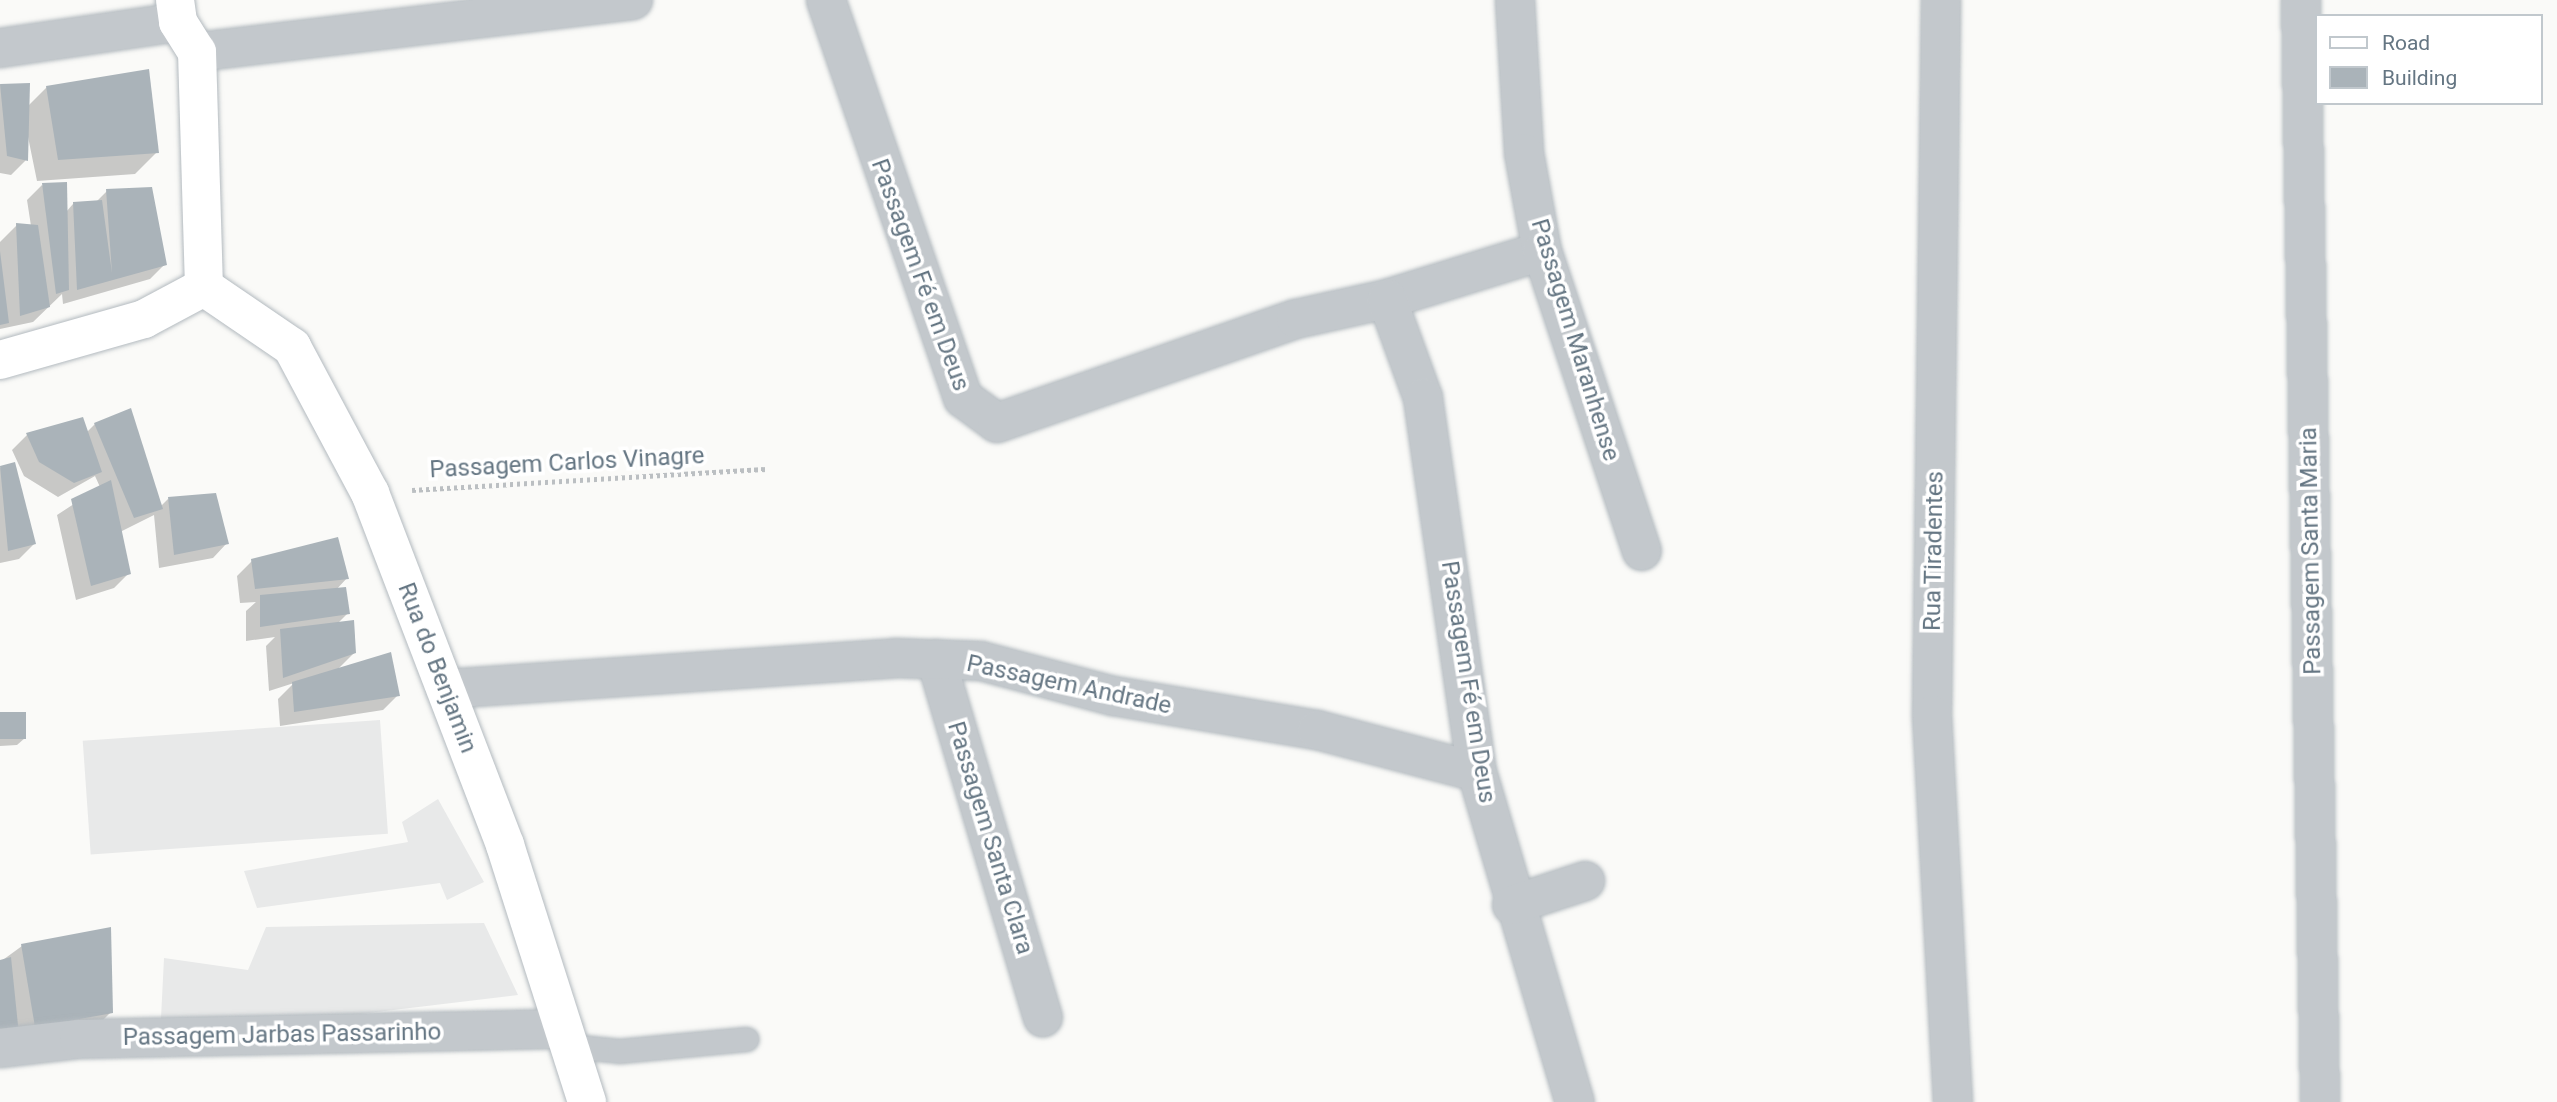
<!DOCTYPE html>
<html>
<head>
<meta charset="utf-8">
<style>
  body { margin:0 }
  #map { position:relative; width:2557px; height:1102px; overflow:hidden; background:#fafaf8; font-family:Roboto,sans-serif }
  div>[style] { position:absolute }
  .built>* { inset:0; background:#e8e9e9; transform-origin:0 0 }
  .shadow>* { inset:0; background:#0003 }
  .building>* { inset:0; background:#aab3b9; transform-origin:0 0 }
  .path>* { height:4.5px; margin-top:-2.25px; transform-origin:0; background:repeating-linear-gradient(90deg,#bbbfc2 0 3.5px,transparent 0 7px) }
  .roads { filter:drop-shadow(0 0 2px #b3babf) drop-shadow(0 0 2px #b3babf) }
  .lane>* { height:23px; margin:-11.5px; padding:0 11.5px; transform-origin:11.5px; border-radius:11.5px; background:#c3c8cc }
  .street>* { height:38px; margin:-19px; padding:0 19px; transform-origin:19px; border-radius:19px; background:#c3c8cc }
  .secondary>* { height:38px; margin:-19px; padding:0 19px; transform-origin:19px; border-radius:19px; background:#fff }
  span { translate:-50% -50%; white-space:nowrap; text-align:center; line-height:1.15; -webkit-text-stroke:7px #fff; paint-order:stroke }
  .street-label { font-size:24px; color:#657683 }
  .legend { position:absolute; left:2315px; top:14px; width:228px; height:91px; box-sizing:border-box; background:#fff; border:2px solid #c1c8cd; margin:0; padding:9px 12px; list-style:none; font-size:21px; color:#657683 }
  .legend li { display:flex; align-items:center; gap:14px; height:35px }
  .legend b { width:35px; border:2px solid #c1c8cd }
</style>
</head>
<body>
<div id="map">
  <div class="built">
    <div style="left:380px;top:720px;width:114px;height:298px;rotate:86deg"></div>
    <div style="clip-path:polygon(438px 799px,484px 882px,447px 900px,440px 883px,257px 908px,244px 871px,408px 842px,402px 822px)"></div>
    <div style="clip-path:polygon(484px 923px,518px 995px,160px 1038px,164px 958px,248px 970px,266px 927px)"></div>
  </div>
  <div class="shadow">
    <div style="clip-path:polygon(0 85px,29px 85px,28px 106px,47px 87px,157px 152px,135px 174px,37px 181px,27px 132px,26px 160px,11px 175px,0 173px)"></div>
    <div style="clip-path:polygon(42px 185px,66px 212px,73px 204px,95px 203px,107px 191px,165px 264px,150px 279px,63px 304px,62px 294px,33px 322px,0 329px,0 242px,17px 225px,31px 226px,27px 200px)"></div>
    <div style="clip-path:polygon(95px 424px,160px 507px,168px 499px,227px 543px,213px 558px,159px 568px,154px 515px,120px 532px,129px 573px,114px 588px,76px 600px,57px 515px,100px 487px,95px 476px,58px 497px,24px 476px,12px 450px,27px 435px,87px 432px)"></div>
    <div style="clip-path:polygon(14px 464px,34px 544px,19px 559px,0 563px,0 468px)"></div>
    <div style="clip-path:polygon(252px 561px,347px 578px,336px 590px,348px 613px,338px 623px,354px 653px,336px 671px,398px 695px,383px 710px,280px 726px,278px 699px,294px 683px,269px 691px,266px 646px,275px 637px,246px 641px,246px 611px,256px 602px,240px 603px,237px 576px)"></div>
    <div style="clip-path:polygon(0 716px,25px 738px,17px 745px,0 746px)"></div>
    <div style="clip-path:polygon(22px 946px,111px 1012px,96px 1027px,0 1038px,0 962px)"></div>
  </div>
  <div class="building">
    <div style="clip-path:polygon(149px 69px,159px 153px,58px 160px,46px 86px)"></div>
    <div style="clip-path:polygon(30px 83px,28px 161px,7px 156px,0 84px)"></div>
    <div style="clip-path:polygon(67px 182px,69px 290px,56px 294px,42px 183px)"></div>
    <div style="clip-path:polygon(152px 187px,167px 265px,77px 290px,73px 202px,102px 200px,112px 273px,106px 189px)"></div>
    <div style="clip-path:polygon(16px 223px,38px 225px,50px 307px,20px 316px)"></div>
    <div style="clip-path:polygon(0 251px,9px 323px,0 325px)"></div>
    <div style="clip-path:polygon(131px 408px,163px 509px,134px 518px,94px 423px)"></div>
    <div style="clip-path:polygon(83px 417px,102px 472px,74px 483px,39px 462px,26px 433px)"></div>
    <div style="clip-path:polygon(15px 462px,36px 544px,8px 551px,0 466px)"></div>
    <div style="clip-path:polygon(111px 480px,131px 574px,91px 586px,71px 499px)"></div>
    <div style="clip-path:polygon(216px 493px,229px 544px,174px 555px,168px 497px)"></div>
    <div style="clip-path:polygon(338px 537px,349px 579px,255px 589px,251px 559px)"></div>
    <div style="clip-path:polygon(346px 587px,350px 614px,260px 627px,260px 595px)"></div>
    <div style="clip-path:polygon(354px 620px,356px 653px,283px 678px,280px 629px)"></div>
    <div style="clip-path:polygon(391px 652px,400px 696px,294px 712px,292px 682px)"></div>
    <div style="left:26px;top:712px;width:27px;height:26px;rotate:90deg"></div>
    <div style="clip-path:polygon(111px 927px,113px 1013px,35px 1027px,21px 944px)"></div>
    <div style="clip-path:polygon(11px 957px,19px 1035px,0 1030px,0 960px)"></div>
  </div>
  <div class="path">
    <div style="left:412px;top:490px;width:356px;rotate:-3.4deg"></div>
  </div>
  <div class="roads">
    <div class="lane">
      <div style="left:571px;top:1046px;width:48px;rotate:5.9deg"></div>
      <div style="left:619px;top:1051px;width:128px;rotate:-5.4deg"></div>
    </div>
    <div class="street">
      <div style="left:826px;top:0;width:421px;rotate:71deg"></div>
      <div style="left:963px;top:398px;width:42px;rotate:36.3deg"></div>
      <div style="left:997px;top:423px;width:317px;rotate:-19.2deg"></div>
      <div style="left:1296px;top:319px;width:93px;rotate:-12.4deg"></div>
      <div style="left:1387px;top:299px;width:162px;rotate:-17.2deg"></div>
      <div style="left:1515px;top:0;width:153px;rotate:86.6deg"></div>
      <div style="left:1524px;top:153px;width:100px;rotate:79.6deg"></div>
      <div style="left:1542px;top:251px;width:316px;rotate:71.6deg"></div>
      <div style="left:1941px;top:0;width:715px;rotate:90.72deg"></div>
      <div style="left:1932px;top:715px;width:388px;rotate:86.9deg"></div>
      <div style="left:2301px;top:0;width:1102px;rotate:89.01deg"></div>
      <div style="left:0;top:48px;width:180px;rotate:-8.3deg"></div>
      <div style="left:197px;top:52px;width:439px;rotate:-6.8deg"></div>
      <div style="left:1387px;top:299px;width:105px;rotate:70deg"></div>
      <div style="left:1423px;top:398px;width:378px;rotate:81.8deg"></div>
      <div style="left:1477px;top:772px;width:344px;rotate:73.5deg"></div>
      <div style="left:936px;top:659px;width:374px;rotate:73.4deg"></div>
      <div style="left:445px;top:689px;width:452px;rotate:-3.9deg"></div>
      <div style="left:896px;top:658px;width:85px;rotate:2deg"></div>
      <div style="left:981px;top:661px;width:137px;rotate:14.9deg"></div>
      <div style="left:1113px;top:696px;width:207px;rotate:9.5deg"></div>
      <div style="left:1317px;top:730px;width:165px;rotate:14.7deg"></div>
      <div style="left:1512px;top:905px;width:77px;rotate:-18.2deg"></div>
      <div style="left:0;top:1048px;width:80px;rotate:-6.5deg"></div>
      <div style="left:79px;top:1039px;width:485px;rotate:-1.2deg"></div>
    </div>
    <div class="secondary">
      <div style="left:175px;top:0;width:22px;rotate:82deg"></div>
      <div style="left:178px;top:22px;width:36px;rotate:58deg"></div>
      <div style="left:197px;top:52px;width:235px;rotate:88.3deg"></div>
      <div style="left:204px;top:287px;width:107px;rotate:34.3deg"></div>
      <div style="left:292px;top:347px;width:166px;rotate:61.9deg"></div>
      <div style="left:370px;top:493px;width:377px;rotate:69deg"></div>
      <div style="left:505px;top:845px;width:270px;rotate:72.3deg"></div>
      <div style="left:0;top:360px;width:150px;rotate:-15.9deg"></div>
      <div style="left:144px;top:319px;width:68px;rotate:-28.1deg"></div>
    </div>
  </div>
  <div class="street-label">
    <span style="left:920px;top:275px;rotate:70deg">Passagem Fé em Deus</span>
    <span style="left:1575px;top:340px;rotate:73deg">Passagem Maranhense</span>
    <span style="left:567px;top:463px;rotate:-3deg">Passagem Carlos Vinagre</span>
    <span style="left:1934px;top:551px;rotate:-89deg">Rua Tiradentes</span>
    <span style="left:2311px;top:551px;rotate:-91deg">Passagem Santa Maria</span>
    <span style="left:437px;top:668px;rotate:69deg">Rua do Benjamin</span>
    <span style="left:1468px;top:682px;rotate:81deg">Passagem Fé em Deus</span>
    <span style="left:1069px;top:685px;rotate:12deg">Passagem Andrade</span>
    <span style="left:990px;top:838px;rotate:73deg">Passagem Santa Clara</span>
    <span style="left:282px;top:1035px;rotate:-1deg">Passagem Jarbas Passarinho</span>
  </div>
  <ul class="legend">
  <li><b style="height:9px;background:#fff"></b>Road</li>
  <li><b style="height:19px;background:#aab3b9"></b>Building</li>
  </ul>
</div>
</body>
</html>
